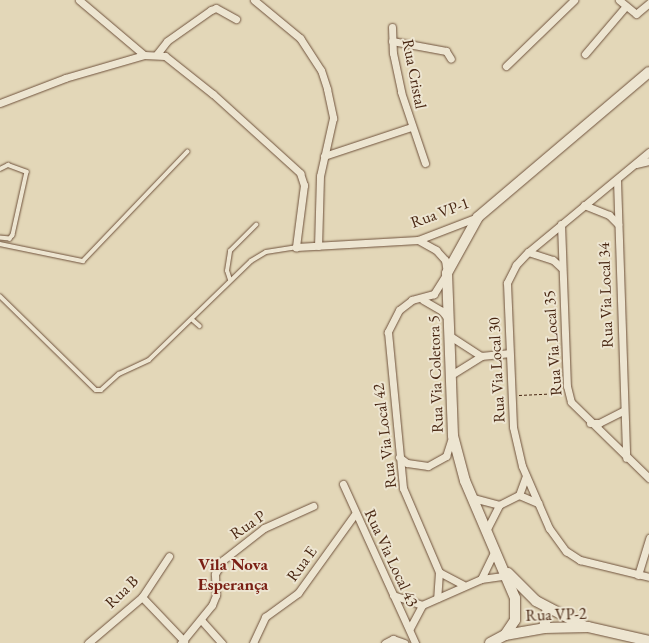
<!DOCTYPE html>
<html>
<head>
<meta charset="utf-8">
<style>
  body { margin:0 }
  #map { position:relative; width:649px; height:643px; overflow:hidden; background:#e3d7b8; font-family:"EB Garamond",serif }
  div>[style] { position:absolute }
  .path>* { height:1px; margin-top:-0.5px; transform-origin:0; background:repeating-linear-gradient(90deg,#482612 0 3px,transparent 0 5px) }
  .roads { filter:drop-shadow(0 0 1px #6f523c) drop-shadow(0 0 1px #6f523c) }
  .lane>* { height:3.5px; margin:-1.75px; padding:0 1.75px; transform-origin:1.75px; border-radius:1.75px; background:#ede5d1 }
  .street>* { height:7px; margin:-3.5px; padding:0 3.5px; transform-origin:3.5px; border-radius:3.5px; background:#ede5d1 }
  .secondary>* { height:10px; margin:-5px; padding:0 5px; transform-origin:5px; border-radius:5px; background:#ede5d1 }
  span { translate:-50% -50%; white-space:nowrap; text-align:center; line-height:1.15; -webkit-text-stroke:4px #ede5d1; paint-order:stroke }
  .street-label { font-size:16px; color:#482612 }
  .neighbourhood-label { font-size:17px; color:#7a1f14; font-weight:700 }
</style>
</head>
<body>
<div id="map">
  <div class="path">
    <div style="left:519px;top:395px;width:43px;rotate:-2.7deg"></div>
  </div>
  <div class="roads">
    <div class="lane">
      <div style="left:0;top:169px;width:9px;rotate:-27deg"></div>
      <div style="left:8px;top:165px;width:20px;rotate:20deg"></div>
      <div style="left:27px;top:172px;width:65px;rotate:102.5deg"></div>
      <div style="left:13px;top:235px;width:5px;rotate:127deg"></div>
      <div style="left:10px;top:239px;width:10px;rotate:-174deg"></div>
      <div style="left:0;top:244px;width:85px;rotate:11.6deg"></div>
      <div style="left:83px;top:261px;width:151px;rotate:-46.3deg"></div>
      <div style="left:230px;top:280px;width:9px;rotate:-108deg"></div>
      <div style="left:227px;top:271px;width:20px;rotate:-81deg"></div>
      <div style="left:230px;top:251px;width:37px;rotate:-45deg"></div>
      <div style="left:0;top:296px;width:134px;rotate:44.4deg"></div>
      <div style="left:96px;top:390px;width:5px"></div>
      <div style="left:101px;top:390px;width:24px;rotate:-42deg"></div>
      <div style="left:119px;top:374px;width:33px;rotate:-25deg"></div>
      <div style="left:149px;top:360px;width:142px;rotate:-44.1deg"></div>
      <div style="left:251px;top:261px;width:17px;rotate:-31deg"></div>
      <div style="left:266px;top:252px;width:30px;rotate:-9deg"></div>
      <div style="left:193px;top:320px;width:9px;rotate:41deg"></div>
    </div>
    <div class="street">
      <div style="left:79px;top:0;width:85px;rotate:40.2deg"></div>
      <div style="left:254px;top:0;width:60px;rotate:39.6deg"></div>
      <div style="left:300px;top:38px;width:38px;rotate:57deg"></div>
      <div style="left:321px;top:70px;width:20px;rotate:72deg"></div>
      <div style="left:327px;top:89px;width:30px;rotate:78deg"></div>
      <div style="left:333px;top:118px;width:59px;rotate:102.6deg"></div>
      <div style="left:320px;top:176px;width:70px;rotate:91.6deg"></div>
      <div style="left:619px;top:0;width:22px;rotate:39deg"></div>
      <div style="left:636px;top:14px;width:17px;rotate:-40deg"></div>
      <div style="left:392px;top:27px;width:26px;rotate:88deg"></div>
      <div style="left:393px;top:53px;width:40px;rotate:78deg"></div>
      <div style="left:401px;top:92px;width:75px;rotate:71.3deg"></div>
      <div style="left:392px;top:41px;width:55px;rotate:10.5deg"></div>
      <div style="left:446px;top:51px;width:9px;rotate:58deg"></div>
      <div style="left:157px;top:54px;width:16px;rotate:-52deg"></div>
      <div style="left:167px;top:41px;width:54px;rotate:-35.2deg"></div>
      <div style="left:211px;top:10px;width:5px;rotate:-22deg"></div>
      <div style="left:216px;top:8px;width:23px;rotate:29deg"></div>
      <div style="left:585px;top:54px;width:63px;rotate:-49.5deg"></div>
      <div style="left:506px;top:66px;width:95px;rotate:-44.1deg"></div>
      <div style="left:0;top:103px;width:70px;rotate:-21deg"></div>
      <div style="left:65px;top:78px;width:82px;rotate:-16.2deg"></div>
      <div style="left:144px;top:55px;width:21px;rotate:3deg"></div>
      <div style="left:165px;top:56px;width:61px;rotate:38.4deg"></div>
      <div style="left:213px;top:94px;width:118px;rotate:42.2deg"></div>
      <div style="left:300px;top:173px;width:13px;rotate:72deg"></div>
      <div style="left:304px;top:185px;width:63px;rotate:97.4deg"></div>
      <div style="left:296px;top:247px;width:122px;rotate:-3.3deg"></div>
      <div style="left:418px;top:240px;width:64px;rotate:-21deg"></div>
      <div style="left:649px;top:152px;width:157px;rotate:140.4deg"></div>
      <div style="left:528px;top:252px;width:18px;rotate:133deg"></div>
      <div style="left:516px;top:265px;width:20px;rotate:117deg"></div>
      <div style="left:507px;top:283px;width:144px;rotate:87.6deg"></div>
      <div style="left:513px;top:427px;width:40px;rotate:77deg"></div>
      <div style="left:522px;top:466px;width:68px;rotate:66.5deg"></div>
      <div style="left:549px;top:528px;width:29px;rotate:54deg"></div>
      <div style="left:566px;top:551px;width:17px;rotate:33deg"></div>
      <div style="left:580px;top:560px;width:71px;rotate:13.8deg"></div>
      <div style="left:324px;top:156px;width:92px;rotate:-18.4deg"></div>
      <div style="left:636px;top:164px;width:13px;rotate:-13deg"></div>
      <div style="left:617px;top:180px;width:278px;rotate:88.1deg"></div>
      <div style="left:584px;top:205px;width:27px;rotate:22deg"></div>
      <div style="left:609px;top:215px;width:13px;rotate:45deg"></div>
      <div style="left:561px;top:224px;width:162px;rotate:87.9deg"></div>
      <div style="left:567px;top:386px;width:16px;rotate:76deg"></div>
      <div style="left:571px;top:402px;width:109px;rotate:44.3deg"></div>
      <div style="left:418px;top:240px;width:21px;rotate:29deg"></div>
      <div style="left:436px;top:250px;width:13px;rotate:48deg"></div>
      <div style="left:445px;top:260px;width:13px;rotate:81deg"></div>
      <div style="left:447px;top:273px;width:25px;rotate:122deg"></div>
      <div style="left:434px;top:294px;width:23px;rotate:165deg"></div>
      <div style="left:412px;top:300px;width:16px;rotate:142deg"></div>
      <div style="left:399px;top:310px;width:25px;rotate:117deg"></div>
      <div style="left:388px;top:332px;width:157px;rotate:84.5deg"></div>
      <div style="left:403px;top:488px;width:91px;rotate:66.8deg"></div>
      <div style="left:439px;top:572px;width:26px;rotate:94deg"></div>
      <div style="left:528px;top:252px;width:26px;rotate:18deg"></div>
      <div style="left:553px;top:260px;width:12px;rotate:42deg"></div>
      <div style="left:423px;top:300px;width:22px;rotate:30deg"></div>
      <div style="left:442px;top:311px;width:11px;rotate:52deg"></div>
      <div style="left:450px;top:336px;width:37px;rotate:33deg"></div>
      <div style="left:451px;top:375px;width:36px;rotate:-32deg"></div>
      <div style="left:481px;top:356px;width:27px;rotate:-6deg"></div>
      <div style="left:590px;top:423px;width:9px"></div>
      <div style="left:599px;top:423px;width:28px;rotate:-27deg"></div>
      <div style="left:399px;top:457px;width:10px;rotate:37deg"></div>
      <div style="left:407px;top:463px;width:21px;rotate:8deg"></div>
      <div style="left:428px;top:466px;width:21px;rotate:-29deg"></div>
      <div style="left:446px;top:456px;width:19px;rotate:-72deg"></div>
      <div style="left:343px;top:484px;width:175px;rotate:65.6deg"></div>
      <div style="left:519px;top:495px;width:20px;rotate:-70deg"></div>
      <div style="left:473px;top:498px;width:27px;rotate:15deg"></div>
      <div style="left:487px;top:529px;width:27px;rotate:-63deg"></div>
      <div style="left:499px;top:505px;width:22px;rotate:-27deg"></div>
      <div style="left:519px;top:495px;width:21px;rotate:23deg"></div>
      <div style="left:439px;top:572px;width:27px;rotate:28deg"></div>
      <div style="left:638px;top:575px;width:39px;rotate:-73deg"></div>
      <div style="left:481px;top:579px;width:32px;rotate:-64deg"></div>
      <div style="left:393px;top:595px;width:31px;rotate:19deg"></div>
      <div style="left:142px;top:597px;width:61px;rotate:46.3deg"></div>
      <div style="left:422px;top:605px;width:64px;rotate:-23.8deg"></div>
      <div style="left:481px;top:579px;width:28px;rotate:-8deg"></div>
      <div style="left:202px;top:621px;width:30px;rotate:48deg"></div>
      <div style="left:410px;top:628px;width:26px;rotate:-62deg"></div>
      <div style="left:88px;top:643px;width:71px;rotate:-40.4deg"></div>
      <div style="left:142px;top:597px;width:49px;rotate:-56.6deg"></div>
      <div style="left:181px;top:643px;width:49px;rotate:-50.8deg"></div>
      <div style="left:212px;top:605px;width:11px;rotate:-68deg"></div>
      <div style="left:216px;top:595px;width:21px;rotate:-93deg"></div>
      <div style="left:215px;top:574px;width:16px;rotate:-60deg"></div>
      <div style="left:223px;top:560px;width:52px;rotate:-38deg"></div>
      <div style="left:264px;top:528px;width:54px;rotate:-24.2deg"></div>
      <div style="left:253px;top:643px;width:29px;rotate:-65deg"></div>
      <div style="left:265px;top:617px;width:41px;rotate:-36deg"></div>
      <div style="left:298px;top:593px;width:97px;rotate:-54.2deg"></div>
      <div style="left:385px;top:643px;width:9px;rotate:-27deg"></div>
      <div style="left:393px;top:639px;width:12px;rotate:20deg"></div>
    </div>
    <div class="secondary">
      <div style="left:508px;top:573px;width:40px;rotate:45deg"></div>
      <div style="left:536px;top:601px;width:56px;rotate:27.5deg"></div>
      <div style="left:544px;top:628px;width:20px;rotate:-79deg"></div>
      <div style="left:505px;top:635px;width:18px;rotate:-56deg"></div>
      <div style="left:515px;top:620px;width:22px;rotate:-90deg"></div>
      <div style="left:515px;top:598px;width:127px;rotate:-113.1deg"></div>
      <div style="left:465px;top:481px;width:47px;rotate:-104.9deg"></div>
      <div style="left:453px;top:436px;width:163px;rotate:-92.1deg"></div>
      <div style="left:447px;top:273px;width:64px;rotate:-61deg"></div>
      <div style="left:478px;top:217px;width:224px;rotate:-40.3deg"></div>
      <div style="left:490px;top:643px;width:17px;rotate:-28deg"></div>
      <div style="left:505px;top:635px;width:40px;rotate:-10deg"></div>
      <div style="left:544px;top:628px;width:44px;rotate:-1.3deg"></div>
      <div style="left:588px;top:627px;width:63px;rotate:12.9deg"></div>
    </div>
  </div>
  <div class="street-label">
    <span style="left:414px;top:74px;rotate:79deg">Rua Cristal</span>
    <span style="left:440px;top:213px;rotate:-20deg">Rua VP-1</span>
    <span style="left:606px;top:295px;rotate:-92deg">Rua Via Local 34</span>
    <span style="left:553px;top:343px;rotate:-94deg">Rua Via Local 35</span>
    <span style="left:497px;top:370px;rotate:-93deg">Rua Via Local 30</span>
    <span style="left:436px;top:374px;rotate:-92deg">Rua Via Coletora 5</span>
    <span style="left:385px;top:436px;rotate:-97deg">Rua Via Local 42</span>
    <span style="left:248px;top:525px;rotate:-34deg">Rua P</span>
    <span style="left:391px;top:558px;rotate:65deg">Rua Via Local 43</span>
    <span style="left:302px;top:564px;rotate:-54deg">Rua E</span>
    <span style="left:122px;top:592px;rotate:-44deg">Rua B</span>
    <span style="left:556px;top:615px;rotate:-2deg">Rua VP-2</span>
  </div>
  <div class="neighbourhood-label">
    <span style="left:233px;top:575px">Vila Nova<br>Esperança</span>
  </div>
</div>
</body>
</html>
